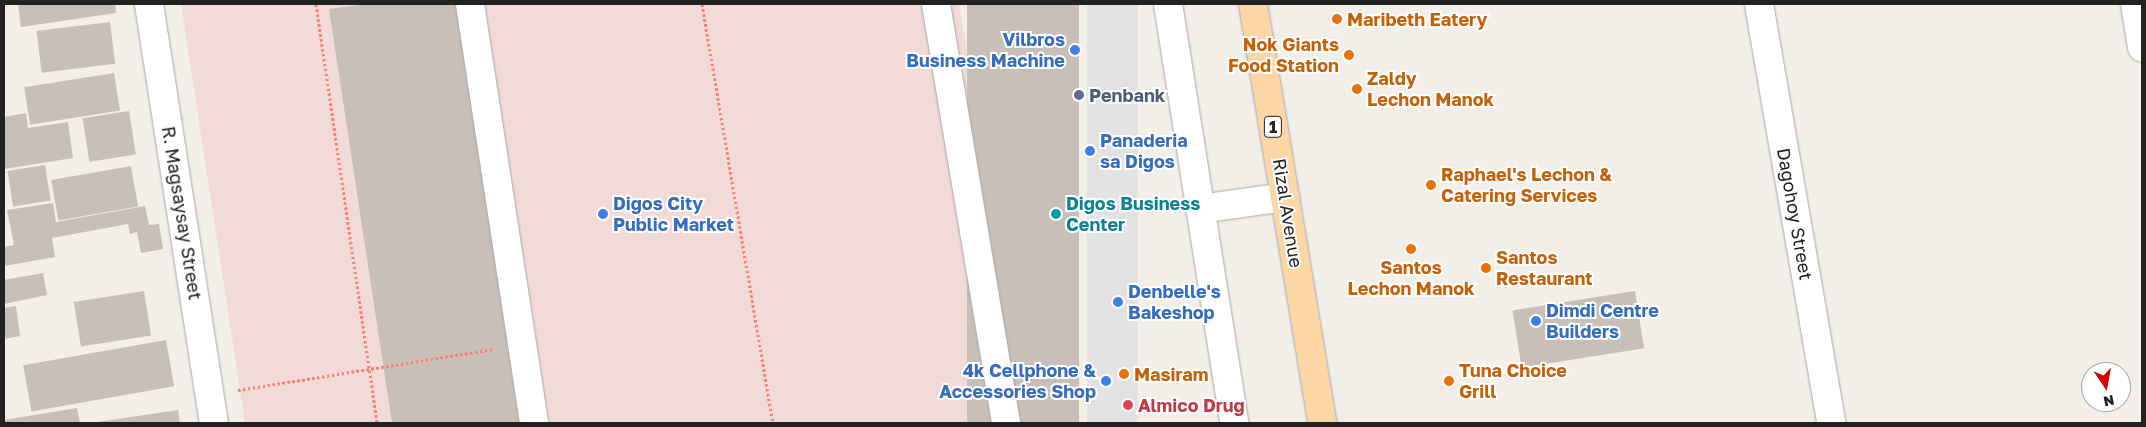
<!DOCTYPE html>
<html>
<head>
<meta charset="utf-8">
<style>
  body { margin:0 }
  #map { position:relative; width:2146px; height:427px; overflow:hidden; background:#f2efe9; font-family:"Golos Text",sans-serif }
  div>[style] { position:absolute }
  .commercial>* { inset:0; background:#f2dad9 }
  .parking>* { inset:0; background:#e2e2e2; transform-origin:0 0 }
  .building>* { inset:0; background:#c7bfb8; transform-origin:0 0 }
  .path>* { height:3px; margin-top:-1.5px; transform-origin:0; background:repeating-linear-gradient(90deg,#fa8072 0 2.5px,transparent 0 5px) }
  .roads { filter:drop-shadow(0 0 1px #a9a9a9) drop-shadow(0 0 1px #a9a9a9) }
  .minor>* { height:28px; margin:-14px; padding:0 14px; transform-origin:14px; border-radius:14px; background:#fff }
  .major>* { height:28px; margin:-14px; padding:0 14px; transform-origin:14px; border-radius:14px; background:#fcd6a4 }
  .dots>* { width:14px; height:14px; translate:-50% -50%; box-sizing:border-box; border:2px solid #fff; border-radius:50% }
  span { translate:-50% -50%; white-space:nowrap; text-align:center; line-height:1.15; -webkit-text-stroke:4px #fff; paint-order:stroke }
  .shield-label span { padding:1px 4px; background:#fff; border:1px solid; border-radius:4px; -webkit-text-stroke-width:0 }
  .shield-label { font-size:16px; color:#222; font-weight:700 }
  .food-label { font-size:18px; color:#c56008; font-weight:700 }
  .left { translate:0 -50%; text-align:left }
  .right { translate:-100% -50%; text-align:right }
  .shop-label { font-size:18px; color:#366cbe; font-weight:700 }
  .service-label { font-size:18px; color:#4e5e75; font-weight:700 }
  .culture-label { font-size:18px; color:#0d838f; font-weight:700 }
  .street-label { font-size:18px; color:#222 }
  .health-label { font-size:18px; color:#be3a42; font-weight:700 }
  .frame { position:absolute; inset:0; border:5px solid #222; pointer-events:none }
  .north { position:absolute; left:2081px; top:362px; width:50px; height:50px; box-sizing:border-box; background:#fff; border:1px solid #a7a7a7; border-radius:50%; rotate:168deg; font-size:14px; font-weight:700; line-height:20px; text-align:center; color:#222 }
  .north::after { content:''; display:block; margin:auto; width:18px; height:22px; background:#d40000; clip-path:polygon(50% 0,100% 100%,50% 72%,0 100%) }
</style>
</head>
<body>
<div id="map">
  <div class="commercial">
    <div style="clip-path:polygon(181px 4px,959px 4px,1028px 423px,245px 423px)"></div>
  </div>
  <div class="parking">
    <div style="left:1087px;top:4px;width:51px;height:424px"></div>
  </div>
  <div class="building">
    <div style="clip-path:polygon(18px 4px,115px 4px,116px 13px,21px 27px)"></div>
    <div style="clip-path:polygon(366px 4px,458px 4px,523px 423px,392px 423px,329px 9px)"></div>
    <div style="left:967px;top:4px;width:112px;height:424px"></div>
    <div style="left:110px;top:22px;width:42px;height:74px;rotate:83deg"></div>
    <div style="left:114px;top:73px;width:38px;height:91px;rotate:81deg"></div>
    <div style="left:129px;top:111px;width:44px;height:47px;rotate:81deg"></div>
    <div style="clip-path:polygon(26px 113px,28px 128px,68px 122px,73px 158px,4px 169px,4px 117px)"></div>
    <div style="left:45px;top:165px;width:36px;height:38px;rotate:81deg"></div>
    <div style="left:131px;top:166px;width:41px;height:81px;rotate:80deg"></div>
    <div style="clip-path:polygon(53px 203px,56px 222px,145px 206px,149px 225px,159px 224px,163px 249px,141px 253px,137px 232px,130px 234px,128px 224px,52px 238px,55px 257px,4px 266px,4px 247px,14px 245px,7px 210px)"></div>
    <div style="clip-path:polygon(43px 273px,47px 295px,4px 304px,4px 280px)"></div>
    <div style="left:144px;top:291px;width:45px;height:71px;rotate:81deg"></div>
    <div style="left:1635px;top:291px;width:58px;height:124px;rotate:81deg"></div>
    <div style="clip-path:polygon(16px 306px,20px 336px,4px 339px,4px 308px)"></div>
    <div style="left:166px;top:340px;width:47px;height:145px;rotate:80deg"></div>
    <div style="clip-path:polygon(77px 408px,80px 423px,4px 423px,4px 420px)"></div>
    <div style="clip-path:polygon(178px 410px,180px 423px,97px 423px,97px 422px)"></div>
  </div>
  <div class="path">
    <div style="left:316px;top:4px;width:423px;rotate:81.7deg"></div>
    <div style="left:702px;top:4px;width:425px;rotate:80.4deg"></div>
    <div style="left:238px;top:390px;width:259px;rotate:-9.1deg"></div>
  </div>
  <div class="roads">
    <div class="minor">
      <div style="left:149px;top:4px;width:424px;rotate:81.2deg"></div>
      <div style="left:470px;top:4px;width:424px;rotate:81.3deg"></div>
      <div style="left:936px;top:4px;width:425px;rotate:80.5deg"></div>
      <div style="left:1168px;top:4px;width:424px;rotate:81deg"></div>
      <div style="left:1759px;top:4px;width:425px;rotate:80.2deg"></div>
      <div style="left:2135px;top:4px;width:44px;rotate:80.8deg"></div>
      <div style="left:1200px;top:209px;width:86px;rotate:-8deg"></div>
    </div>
    <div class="major">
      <div style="left:1253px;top:4px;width:425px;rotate:80.6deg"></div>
    </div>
  </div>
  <div class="dots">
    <div style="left:1337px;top:19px;background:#e8710a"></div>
    <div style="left:1075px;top:50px;background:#3f7fe0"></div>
    <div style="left:1349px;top:55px;background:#e8710a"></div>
    <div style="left:1357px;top:89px;background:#e8710a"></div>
    <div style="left:1079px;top:95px;background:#5c6f8a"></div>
    <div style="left:1090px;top:151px;background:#3f7fe0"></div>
    <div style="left:1431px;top:185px;background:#e8710a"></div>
    <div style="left:603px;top:214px;background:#3f7fe0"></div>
    <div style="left:1056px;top:214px;background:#0f9aa8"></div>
    <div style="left:1411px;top:249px;background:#e8710a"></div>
    <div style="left:1486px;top:268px;background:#e8710a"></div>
    <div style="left:1118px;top:302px;background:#3f7fe0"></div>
    <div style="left:1536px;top:321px;background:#3f7fe0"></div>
    <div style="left:1124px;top:374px;background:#e8710a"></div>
    <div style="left:1106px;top:381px;background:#3f7fe0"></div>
    <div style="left:1449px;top:381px;background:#e8710a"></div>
    <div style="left:1128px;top:405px;background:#e0444e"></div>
  </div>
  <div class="shield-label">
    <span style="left:1273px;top:127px">1</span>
  </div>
  <div class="food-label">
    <span class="left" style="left:1347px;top:19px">Maribeth Eatery</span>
    <span class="right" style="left:1339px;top:55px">Nok Giants<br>Food Station</span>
    <span class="left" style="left:1367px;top:89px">Zaldy<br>Lechon Manok</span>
    <span class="left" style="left:1441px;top:185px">Raphael's Lechon &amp;<br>Catering Services</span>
    <span class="left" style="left:1496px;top:268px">Santos<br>Restaurant</span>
    <span style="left:1411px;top:278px">Santos<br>Lechon Manok</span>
    <span class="left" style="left:1459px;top:381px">Tuna Choice<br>Grill</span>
    <span class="left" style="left:1134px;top:374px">Masiram</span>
  </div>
  <div class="shop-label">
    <span class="right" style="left:1065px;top:50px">Vilbros<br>Business Machine</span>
    <span class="left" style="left:1100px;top:151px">Panaderia<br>sa Digos</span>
    <span class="left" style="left:613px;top:214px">Digos City<br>Public Market</span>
    <span class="left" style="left:1128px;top:302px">Denbelle's<br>Bakeshop</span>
    <span class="left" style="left:1546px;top:321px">Dimdi Centre<br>Builders</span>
    <span class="right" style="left:1096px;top:381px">4k Cellphone &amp;<br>Accessories Shop</span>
  </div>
  <div class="service-label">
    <span class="left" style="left:1089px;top:95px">Penbank</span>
  </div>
  <div class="culture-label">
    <span class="left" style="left:1066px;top:214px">Digos Business<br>Center</span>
  </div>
  <div class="street-label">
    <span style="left:182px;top:213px;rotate:81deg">R. Magsaysay Street</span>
    <span style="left:1288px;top:213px;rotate:81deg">Rizal Avenue</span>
    <span style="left:1795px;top:214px;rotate:80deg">Dagohoy Street</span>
  </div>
  <div class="health-label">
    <span class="left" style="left:1138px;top:405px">Almico Drug</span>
  </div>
  <div class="frame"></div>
  <div class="north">N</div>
</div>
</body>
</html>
